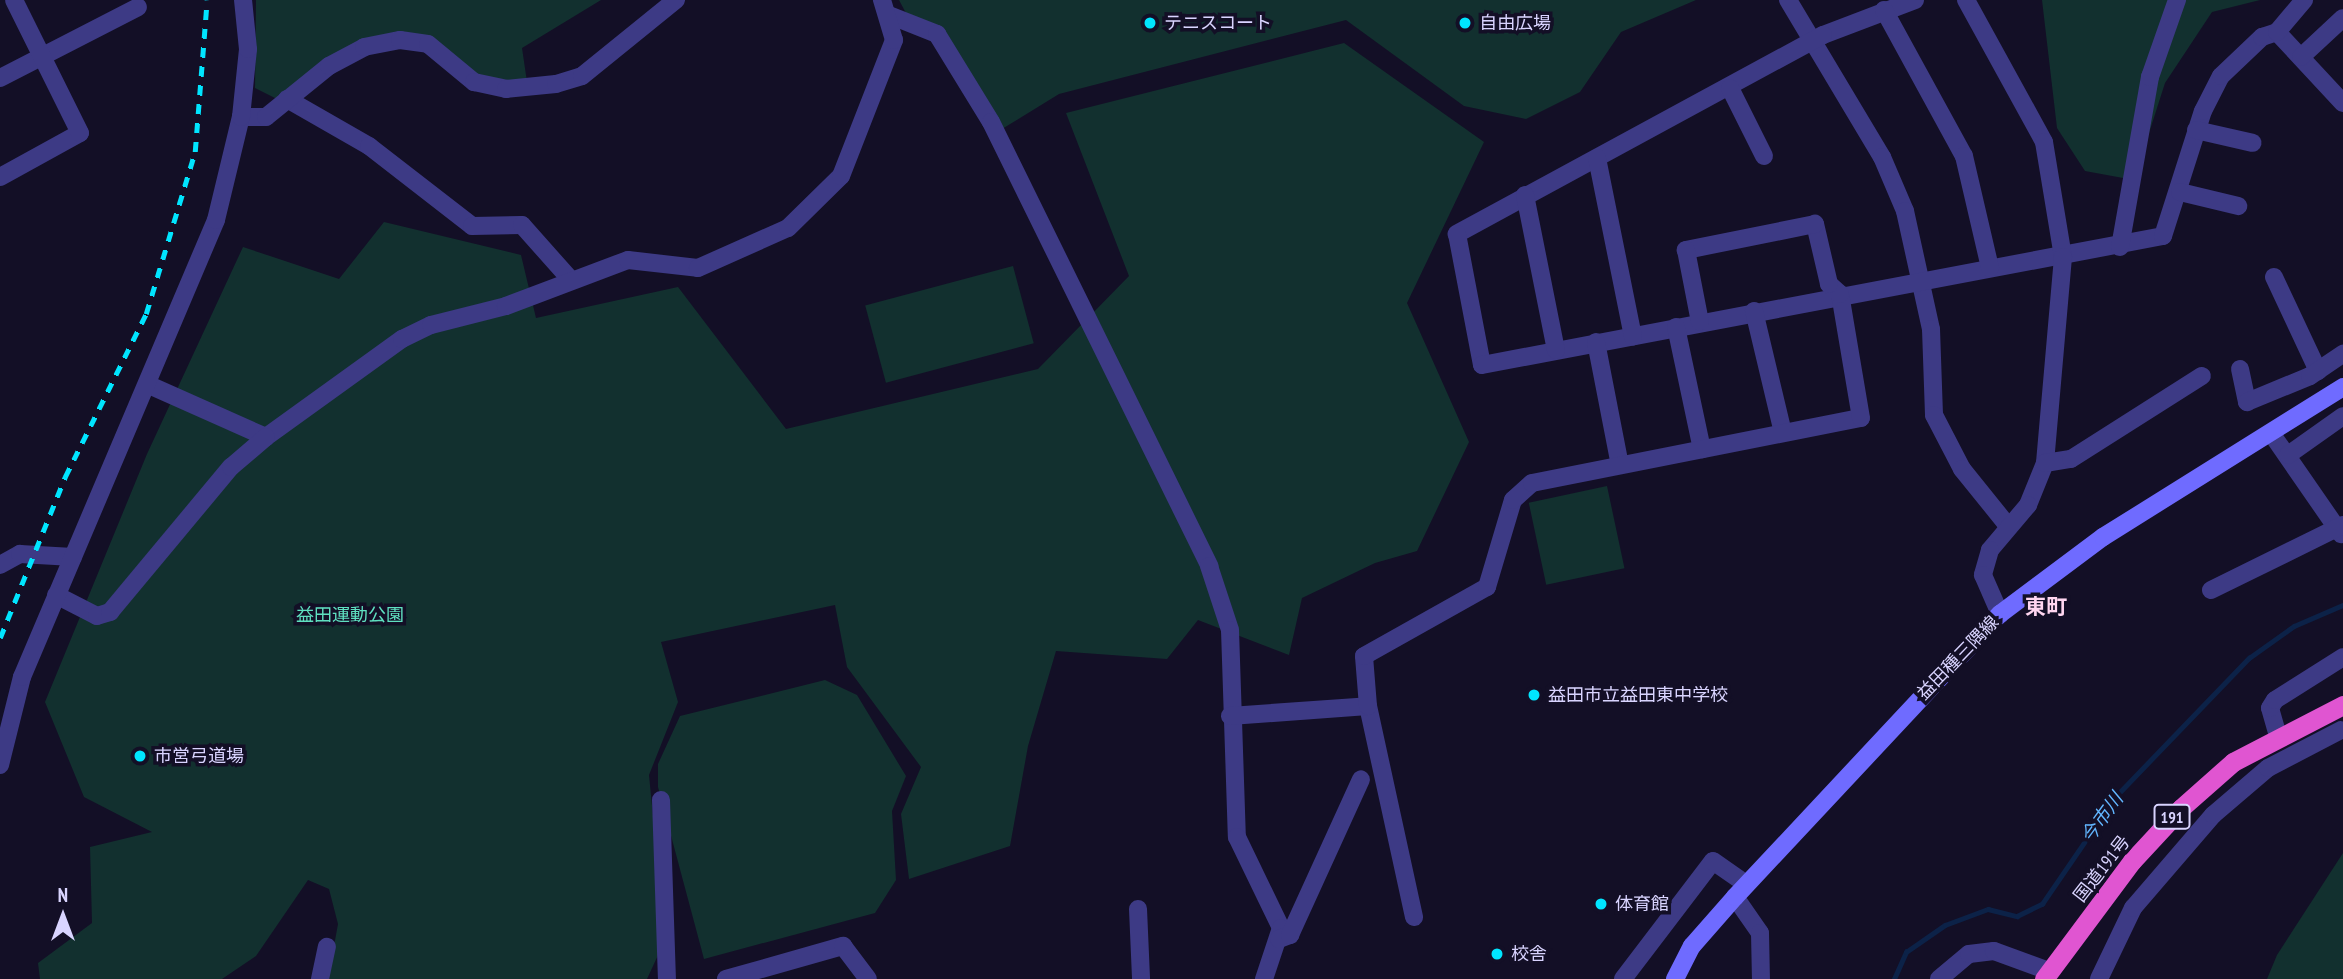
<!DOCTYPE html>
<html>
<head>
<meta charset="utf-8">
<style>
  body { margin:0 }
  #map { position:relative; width:2343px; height:979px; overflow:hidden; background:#130f26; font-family:"PT Sans Narrow","Noto Sans JP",sans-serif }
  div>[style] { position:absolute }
  .green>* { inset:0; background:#12302f; transform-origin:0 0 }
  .stream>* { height:4.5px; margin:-2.25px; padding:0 2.25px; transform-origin:2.25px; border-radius:2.25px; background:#0c2248 }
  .minor>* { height:18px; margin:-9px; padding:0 9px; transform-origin:9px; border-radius:9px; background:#3d3a85 }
  .tertiary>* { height:18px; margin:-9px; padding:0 9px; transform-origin:9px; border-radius:9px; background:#3d3a85 }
  .secondary>* { height:18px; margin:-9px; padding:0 9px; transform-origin:9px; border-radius:9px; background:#6f6bff }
  .trunk>* { height:19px; margin:-9.5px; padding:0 9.5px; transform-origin:9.5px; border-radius:9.5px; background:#e055d1 }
  .rail>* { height:4.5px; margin-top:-2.25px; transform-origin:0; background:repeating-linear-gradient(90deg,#00e5ff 0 10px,transparent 0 19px) }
  .dots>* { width:19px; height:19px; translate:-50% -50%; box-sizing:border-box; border:4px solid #130f26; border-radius:50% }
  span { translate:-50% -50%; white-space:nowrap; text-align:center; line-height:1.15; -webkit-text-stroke:7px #130f26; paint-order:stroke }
  .shield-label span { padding:2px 5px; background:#130f26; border:2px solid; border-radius:5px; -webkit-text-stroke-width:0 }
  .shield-label { font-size:16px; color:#d9d4ff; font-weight:700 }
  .poi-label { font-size:18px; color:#d9d4ff }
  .left { translate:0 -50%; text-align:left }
  .park-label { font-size:18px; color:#5fe0c0 }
  .street-label { font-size:18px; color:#d9d4ff }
  .water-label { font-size:19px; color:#62b6ff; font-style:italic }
  .quarter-label { font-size:21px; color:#ffd6f0; font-weight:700 }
  .north { position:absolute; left:28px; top:881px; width:70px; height:70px; -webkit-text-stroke:5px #130f26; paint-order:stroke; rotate:0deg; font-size:19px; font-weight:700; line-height:28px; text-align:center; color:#d9d4ff }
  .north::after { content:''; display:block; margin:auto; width:24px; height:32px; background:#d9d4ff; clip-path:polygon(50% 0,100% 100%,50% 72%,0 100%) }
</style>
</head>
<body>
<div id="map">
  <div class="green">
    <div style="clip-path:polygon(256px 0,601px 0,522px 48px,527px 82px,478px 77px,401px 34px,277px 99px,255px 88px)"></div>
    <div style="clip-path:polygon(899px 0,1696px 0,1621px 32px,1580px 92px,1526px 119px,1464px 106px,1346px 20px,1059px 94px,1002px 129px,944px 31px,908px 17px)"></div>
    <div style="clip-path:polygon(2042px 0,2260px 0,2212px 12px,2165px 83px,2134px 180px,2085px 171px,2057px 128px)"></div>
    <div style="clip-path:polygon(1344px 43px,1484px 142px,1407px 303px,1469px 442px,1417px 551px,1375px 563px,1302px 598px,1289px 655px,1198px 620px,1167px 659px,1056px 651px,1028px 746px,1010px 846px,909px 879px,901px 814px,921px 767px,847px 667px,835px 605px,661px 642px,678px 702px,649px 775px,665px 940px,647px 979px,328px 979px,338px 924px,329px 889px,308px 880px,256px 956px,222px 979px,40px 979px,38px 963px,92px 923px,90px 847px,152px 832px,84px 797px,45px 702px,147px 454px,243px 247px,339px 279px,384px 222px,521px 255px,536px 318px,678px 287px,786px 429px,1038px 369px,1129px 276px,1066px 113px)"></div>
    <div style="left:1013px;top:266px;width:80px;height:153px;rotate:75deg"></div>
    <div style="left:1607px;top:486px;width:84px;height:80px;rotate:78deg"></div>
    <div style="clip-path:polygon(825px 680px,857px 695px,906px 776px,892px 811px,896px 880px,875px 913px,704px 959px,658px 787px,658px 764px,680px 716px)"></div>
    <div style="clip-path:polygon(2343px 853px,2343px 979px,2267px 979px,2277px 955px)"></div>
  </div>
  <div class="stream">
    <div style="left:1894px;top:979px;width:30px;rotate:-66deg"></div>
    <div style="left:1906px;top:952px;width:47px;rotate:-34.7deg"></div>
    <div style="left:1945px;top:925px;width:46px;rotate:-20.4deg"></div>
    <div style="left:1988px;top:909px;width:30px;rotate:14deg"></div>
    <div style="left:2017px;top:916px;width:28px;rotate:-26deg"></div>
    <div style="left:2042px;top:904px;width:131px;rotate:-55.6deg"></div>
    <div style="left:2116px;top:796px;width:192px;rotate:-46.1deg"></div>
    <div style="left:2249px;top:658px;width:55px;rotate:-35.4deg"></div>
    <div style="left:2294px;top:626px;width:53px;rotate:-23.2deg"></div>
  </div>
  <div class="minor">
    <div style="left:1788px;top:0;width:183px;rotate:59.1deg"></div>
    <div style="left:1882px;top:157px;width:59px;rotate:66.9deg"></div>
    <div style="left:1905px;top:211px;width:121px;rotate:77.6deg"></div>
    <div style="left:1931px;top:329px;width:86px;rotate:88deg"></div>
    <div style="left:1934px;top:415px;width:61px;rotate:62.6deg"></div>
    <div style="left:1962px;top:469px;width:73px;rotate:51.1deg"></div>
    <div style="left:1915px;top:0;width:98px;rotate:159.2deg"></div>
    <div style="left:1823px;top:35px;width:417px;rotate:151.5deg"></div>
    <div style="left:1457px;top:234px;width:133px;rotate:79.2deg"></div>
    <div style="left:1482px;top:365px;width:693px;rotate:-10.73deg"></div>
    <div style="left:2163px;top:236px;width:131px;rotate:-72.3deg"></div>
    <div style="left:2203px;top:111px;width:39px;rotate:-63deg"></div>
    <div style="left:2221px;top:76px;width:57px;rotate:-43.6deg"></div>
    <div style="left:2262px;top:37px;width:16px;rotate:-18deg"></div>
    <div style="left:2277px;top:32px;width:97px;rotate:47.1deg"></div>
    <div style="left:1966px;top:0;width:162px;rotate:61.2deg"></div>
    <div style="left:2044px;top:142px;width:117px;rotate:80.6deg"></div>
    <div style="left:2063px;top:257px;width:207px;rotate:95deg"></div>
    <div style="left:2045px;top:463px;width:45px;rotate:112deg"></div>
    <div style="left:2028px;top:505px;width:59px;rotate:130.2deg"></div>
    <div style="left:1990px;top:550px;width:26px;rotate:106deg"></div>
    <div style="left:1983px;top:575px;width:43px;rotate:66.4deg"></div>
    <div style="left:1884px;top:10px;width:166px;rotate:61.3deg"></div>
    <div style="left:1964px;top:156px;width:115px;rotate:76.9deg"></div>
    <div style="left:889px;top:15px;width:52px;rotate:21.6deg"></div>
    <div style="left:937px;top:34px;width:103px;rotate:58.5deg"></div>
    <div style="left:991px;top:122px;width:495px;rotate:63.8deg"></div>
    <div style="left:1209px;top:566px;width:67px;rotate:71.8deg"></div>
    <div style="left:1230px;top:630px;width:207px;rotate:88.1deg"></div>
    <div style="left:1237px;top:837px;width:101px;rotate:64.2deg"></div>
    <div style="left:1281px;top:928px;width:54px;rotate:108.4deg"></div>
    <div style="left:2277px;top:32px;width:42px;rotate:-49.8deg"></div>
    <div style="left:2301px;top:57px;width:57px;rotate:-42.9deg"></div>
    <div style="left:0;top:78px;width:155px;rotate:-27.2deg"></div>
    <div style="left:1730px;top:88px;width:76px;rotate:63.4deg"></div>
    <div style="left:287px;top:99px;width:95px;rotate:29.8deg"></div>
    <div style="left:369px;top:146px;width:130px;rotate:37.8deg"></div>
    <div style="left:472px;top:226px;width:50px;rotate:-1.1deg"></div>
    <div style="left:522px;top:225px;width:71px;rotate:48.4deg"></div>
    <div style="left:241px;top:117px;width:25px"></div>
    <div style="left:266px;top:117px;width:81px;rotate:-39deg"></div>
    <div style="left:329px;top:66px;width:40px;rotate:-28deg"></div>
    <div style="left:364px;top:47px;width:37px;rotate:-11deg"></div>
    <div style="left:400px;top:40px;width:28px;rotate:8deg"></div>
    <div style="left:428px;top:44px;width:60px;rotate:39.6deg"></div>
    <div style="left:474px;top:82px;width:33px;rotate:12deg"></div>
    <div style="left:506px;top:89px;width:50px;rotate:-5.7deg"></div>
    <div style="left:556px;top:84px;width:27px;rotate:-17deg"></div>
    <div style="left:582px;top:76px;width:121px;rotate:-39deg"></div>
    <div style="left:2196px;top:130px;width:58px;rotate:12.8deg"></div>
    <div style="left:1597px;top:158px;width:182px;rotate:78.6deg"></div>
    <div style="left:0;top:177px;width:91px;rotate:-28.8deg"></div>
    <div style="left:80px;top:133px;width:148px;rotate:-116.4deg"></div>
    <div style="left:2180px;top:192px;width:60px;rotate:13.6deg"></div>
    <div style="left:1525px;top:195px;width:158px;rotate:78.7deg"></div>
    <div style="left:2120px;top:247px;width:173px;rotate:-80deg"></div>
    <div style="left:2150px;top:77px;width:82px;rotate:-70.7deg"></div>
    <div style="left:2274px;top:277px;width:104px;rotate:64.9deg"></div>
    <div style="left:1754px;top:311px;width:125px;rotate:76.6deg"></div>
    <div style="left:1676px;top:327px;width:125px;rotate:78deg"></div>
    <div style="left:1596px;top:342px;width:125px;rotate:79deg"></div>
    <div style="left:2240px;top:369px;width:34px;rotate:78deg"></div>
    <div style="left:2247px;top:402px;width:68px;rotate:-22.4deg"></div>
    <div style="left:2310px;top:376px;width:40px;rotate:-34deg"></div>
    <div style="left:149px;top:385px;width:128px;rotate:24deg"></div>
    <div style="left:266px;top:437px;width:168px;rotate:-35.8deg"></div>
    <div style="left:402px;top:339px;width:32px;rotate:-26deg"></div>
    <div style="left:431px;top:325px;width:77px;rotate:-14.2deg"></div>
    <div style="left:506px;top:306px;width:130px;rotate:-20.7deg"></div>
    <div style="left:628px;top:260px;width:70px;rotate:6.5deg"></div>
    <div style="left:698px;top:268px;width:98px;rotate:-24deg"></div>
    <div style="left:788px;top:228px;width:74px;rotate:-44.5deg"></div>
    <div style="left:841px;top:176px;width:146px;rotate:-68.7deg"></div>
    <div style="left:894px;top:40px;width:42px;rotate:-106.7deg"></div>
    <div style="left:2271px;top:433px;width:123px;rotate:55.3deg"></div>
    <div style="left:2288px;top:455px;width:67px;rotate:-35.3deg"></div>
    <div style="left:2045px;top:463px;width:26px;rotate:-9deg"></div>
    <div style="left:2071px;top:459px;width:155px;rotate:-32.4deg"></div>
    <div style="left:0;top:565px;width:23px;rotate:-29deg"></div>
    <div style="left:20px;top:554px;width:53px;rotate:3.2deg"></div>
    <div style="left:2211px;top:590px;width:147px;rotate:-26.2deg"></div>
    <div style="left:56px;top:595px;width:46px;rotate:27.1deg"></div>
    <div style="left:97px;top:616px;width:14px;rotate:-17deg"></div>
    <div style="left:110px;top:612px;width:189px;rotate:-50.2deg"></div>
    <div style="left:231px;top:467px;width:46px;rotate:-40.6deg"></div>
    <div style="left:1368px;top:706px;width:216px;rotate:77.7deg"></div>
    <div style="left:1230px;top:716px;width:138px;rotate:-4.1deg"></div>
    <div style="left:1368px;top:706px;width:50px;rotate:-94.6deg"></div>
    <div style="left:1364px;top:656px;width:141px;rotate:-29.3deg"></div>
    <div style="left:1487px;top:587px;width:91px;rotate:-73.4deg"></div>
    <div style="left:1513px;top:500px;width:25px;rotate:-42deg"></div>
    <div style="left:1532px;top:483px;width:335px;rotate:-11.2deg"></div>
    <div style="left:1861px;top:418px;width:126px;rotate:-99.6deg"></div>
    <div style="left:1840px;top:294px;width:15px;rotate:-138deg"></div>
    <div style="left:1829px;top:284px;width:62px;rotate:-103.1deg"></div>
    <div style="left:1815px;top:224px;width:132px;rotate:168.6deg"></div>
    <div style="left:1686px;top:250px;width:73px;rotate:79deg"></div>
    <div style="left:2278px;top:736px;width:29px;rotate:-106deg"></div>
    <div style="left:2270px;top:708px;width:9px;rotate:-58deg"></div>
    <div style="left:2275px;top:700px;width:80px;rotate:-32.3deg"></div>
    <div style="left:661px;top:800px;width:179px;rotate:88.1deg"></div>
    <div style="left:1735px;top:897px;width:44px;rotate:55.2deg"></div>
    <div style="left:1760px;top:933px;width:46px;rotate:88.8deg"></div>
    <div style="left:1138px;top:909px;width:70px;rotate:87.5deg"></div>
    <div style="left:1279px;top:939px;width:12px;rotate:-20deg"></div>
    <div style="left:1290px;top:935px;width:171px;rotate:-65.5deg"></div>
    <div style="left:320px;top:979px;width:33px;rotate:-78deg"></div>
    <div style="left:726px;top:979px;width:122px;rotate:-15.8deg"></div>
    <div style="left:843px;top:946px;width:41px;rotate:52.9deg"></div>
    <div style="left:1623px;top:979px;width:148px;rotate:-52.7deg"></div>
    <div style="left:1713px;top:861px;width:40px;rotate:34.9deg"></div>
    <div style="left:2099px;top:979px;width:79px;rotate:-64.4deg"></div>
    <div style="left:2133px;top:908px;width:123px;rotate:-49.3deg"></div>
    <div style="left:2213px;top:815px;width:72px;rotate:-40.5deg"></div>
    <div style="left:2268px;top:768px;width:82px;rotate:-27.5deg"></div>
  </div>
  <div class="tertiary">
    <div style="left:0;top:765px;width:91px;rotate:-76deg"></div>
    <div style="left:22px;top:677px;width:496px;rotate:-67deg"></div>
    <div style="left:216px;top:220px;width:106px;rotate:-76.4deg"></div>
    <div style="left:241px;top:117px;width:68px;rotate:-84.1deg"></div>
    <div style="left:248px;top:49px;width:49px;rotate:-95.8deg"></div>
    <div style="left:1939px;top:979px;width:39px;rotate:-40deg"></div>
    <div style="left:1969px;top:954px;width:25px;rotate:-7deg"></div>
    <div style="left:1994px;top:951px;width:59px;rotate:20deg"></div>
  </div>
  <div class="secondary">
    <div style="left:1675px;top:979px;width:37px;rotate:-63deg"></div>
    <div style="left:1692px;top:946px;width:65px;rotate:-48.7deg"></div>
    <div style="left:1735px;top:897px;width:388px;rotate:-46.9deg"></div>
    <div style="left:2000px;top:614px;width:129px;rotate:-36.8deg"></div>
    <div style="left:2103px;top:537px;width:283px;rotate:-32deg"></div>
  </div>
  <div class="trunk">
    <div style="left:2044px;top:979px;width:147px;rotate:-53.3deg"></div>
    <div style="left:2132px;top:861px;width:72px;rotate:-47.2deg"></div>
    <div style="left:2181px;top:808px;width:69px;rotate:-41.5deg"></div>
    <div style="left:2233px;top:762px;width:124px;rotate:-27.4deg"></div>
  </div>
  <div class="rail">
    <div style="left:0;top:638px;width:174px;rotate:-68deg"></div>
    <div style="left:65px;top:477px;width:182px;rotate:-63.6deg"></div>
    <div style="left:146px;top:314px;width:169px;rotate:-73.2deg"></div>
    <div style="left:195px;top:152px;width:152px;rotate:-85.5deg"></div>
  </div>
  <div class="dots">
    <div style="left:1150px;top:23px;background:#00e5ff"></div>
    <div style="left:1465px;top:23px;background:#00e5ff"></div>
    <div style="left:1534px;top:695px;background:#00e5ff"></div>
    <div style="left:140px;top:756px;background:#00e5ff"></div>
    <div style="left:1601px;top:904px;background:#00e5ff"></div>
    <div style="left:1497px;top:954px;background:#00e5ff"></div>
  </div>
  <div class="shield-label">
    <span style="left:2172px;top:817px">191</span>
  </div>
  <div class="poi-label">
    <span class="left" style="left:1164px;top:23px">テニスコート</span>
    <span class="left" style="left:1479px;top:23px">自由広場</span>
    <span class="left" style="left:1548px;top:695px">益田市立益田東中学校</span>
    <span class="left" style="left:154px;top:756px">市営弓道場</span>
    <span class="left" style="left:1615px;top:904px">体育館</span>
    <span class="left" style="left:1511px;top:954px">校舎</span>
  </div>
  <div class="park-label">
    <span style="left:350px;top:615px">益田運動公園</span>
  </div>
  <div class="street-label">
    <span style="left:1958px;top:658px;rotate:-46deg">益田種三隅線</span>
    <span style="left:2102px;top:869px;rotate:-52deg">国道191号</span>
  </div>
  <div class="water-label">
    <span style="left:2102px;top:818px;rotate:-54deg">今市川</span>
  </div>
  <div class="quarter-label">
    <span style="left:2046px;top:607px">東町</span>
  </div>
  <div class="north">N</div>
</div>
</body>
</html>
